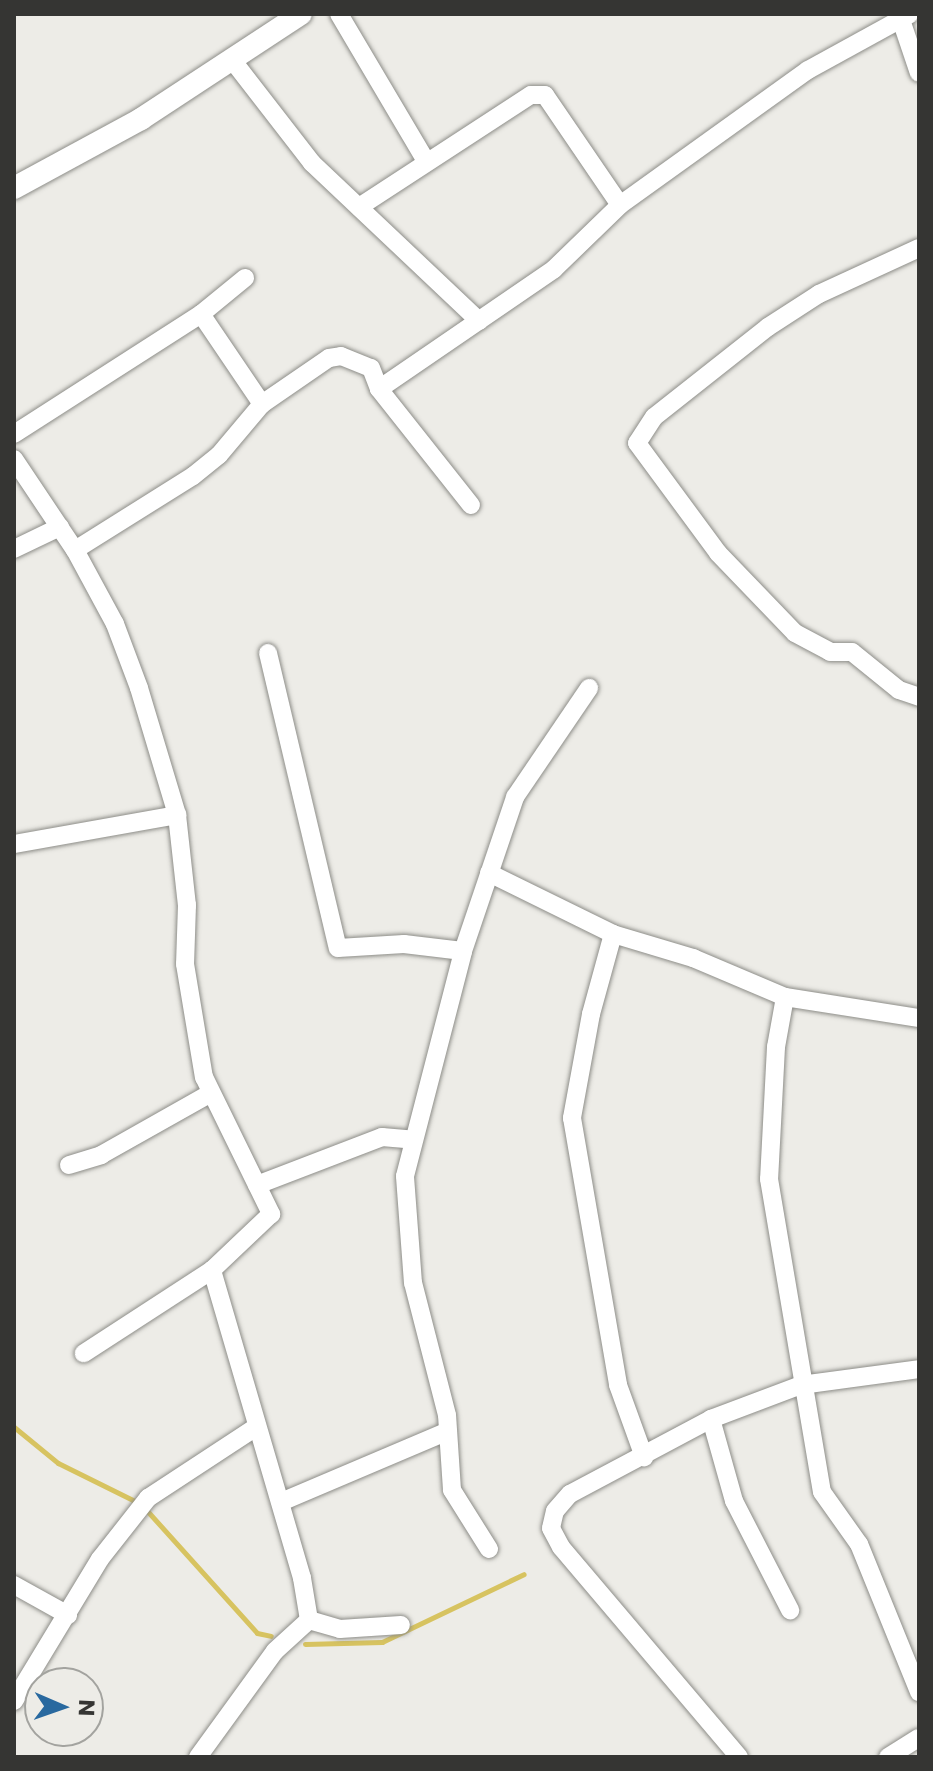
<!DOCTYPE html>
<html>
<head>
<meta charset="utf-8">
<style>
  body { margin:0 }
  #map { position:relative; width:933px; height:1771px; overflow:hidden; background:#edece7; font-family:Poppins,sans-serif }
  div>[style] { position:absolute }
  .stream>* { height:5px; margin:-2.5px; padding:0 2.5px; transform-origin:2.5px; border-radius:2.5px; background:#d7c360 }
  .roads { filter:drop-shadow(0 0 2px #8d8d88) drop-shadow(0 0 2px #8d8d88) }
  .minor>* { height:18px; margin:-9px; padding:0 9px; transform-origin:9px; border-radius:9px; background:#fff }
  .tertiary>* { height:22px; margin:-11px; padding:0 11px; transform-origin:11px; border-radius:11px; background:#fff }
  span { translate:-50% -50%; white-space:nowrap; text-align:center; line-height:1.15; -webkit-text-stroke:6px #edece7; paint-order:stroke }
  .frame { position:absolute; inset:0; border:16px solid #353533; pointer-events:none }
  .north { position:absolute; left:24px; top:1667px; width:80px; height:80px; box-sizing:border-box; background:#edece7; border:2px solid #a3a39f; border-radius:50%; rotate:92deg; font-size:22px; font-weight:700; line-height:32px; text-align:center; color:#353533 }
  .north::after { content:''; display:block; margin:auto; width:28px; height:36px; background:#29699f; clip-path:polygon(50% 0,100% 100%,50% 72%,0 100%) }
</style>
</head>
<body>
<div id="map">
  <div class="stream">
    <div style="left:14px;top:1427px;width:57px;rotate:39.3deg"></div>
    <div style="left:58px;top:1463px;width:93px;rotate:26.3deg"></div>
    <div style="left:141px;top:1504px;width:173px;rotate:48deg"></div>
    <div style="left:257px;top:1633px;width:14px;rotate:12deg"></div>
    <div style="left:305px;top:1644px;width:77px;rotate:-1.5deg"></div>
    <div style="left:382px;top:1642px;width:157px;rotate:-25.6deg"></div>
  </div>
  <div class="roads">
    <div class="minor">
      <div style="left:339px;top:14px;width:171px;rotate:59.4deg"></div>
      <div style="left:899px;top:14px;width:62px;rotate:71.3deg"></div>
      <div style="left:233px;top:61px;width:129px;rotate:52.2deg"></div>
      <div style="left:312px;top:163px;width:230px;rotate:43.4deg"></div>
      <div style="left:359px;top:207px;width:205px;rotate:-33.1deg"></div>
      <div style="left:531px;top:95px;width:14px"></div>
      <div style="left:545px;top:95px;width:133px;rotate:55.7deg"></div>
      <div style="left:919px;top:248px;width:110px;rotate:155.3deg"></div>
      <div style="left:819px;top:294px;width:61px;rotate:147.1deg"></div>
      <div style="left:768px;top:327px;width:145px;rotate:141.7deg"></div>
      <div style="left:654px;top:417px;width:31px;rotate:123deg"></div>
      <div style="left:637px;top:443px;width:137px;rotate:53.6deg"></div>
      <div style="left:718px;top:553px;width:111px;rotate:46.1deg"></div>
      <div style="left:795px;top:633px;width:40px;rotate:28deg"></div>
      <div style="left:830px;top:652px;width:22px"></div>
      <div style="left:852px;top:652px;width:60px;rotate:39deg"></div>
      <div style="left:899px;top:690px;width:21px;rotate:19deg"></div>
      <div style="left:201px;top:314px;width:109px;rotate:55.9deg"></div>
      <div style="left:379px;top:389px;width:212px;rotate:-34.4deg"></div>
      <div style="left:554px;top:269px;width:92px;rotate:-44.1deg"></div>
      <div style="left:620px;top:205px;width:231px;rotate:-35.7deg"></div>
      <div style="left:808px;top:70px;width:116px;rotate:-28.8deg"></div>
      <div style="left:14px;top:434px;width:222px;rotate:-32.7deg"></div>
      <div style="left:201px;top:314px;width:57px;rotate:-39.3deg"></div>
      <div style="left:14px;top:459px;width:110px;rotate:56.2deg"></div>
      <div style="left:75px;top:550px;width:84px;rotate:61.6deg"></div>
      <div style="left:115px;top:624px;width:68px;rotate:69.4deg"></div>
      <div style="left:139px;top:688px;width:133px;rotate:73.3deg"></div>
      <div style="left:177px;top:815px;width:91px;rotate:83.7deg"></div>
      <div style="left:187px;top:905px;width:59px;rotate:91.9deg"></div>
      <div style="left:185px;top:964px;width:115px;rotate:80.5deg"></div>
      <div style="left:204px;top:1077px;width:153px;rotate:63.9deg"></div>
      <div style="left:271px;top:1214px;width:81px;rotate:136.5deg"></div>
      <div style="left:212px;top:1270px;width:153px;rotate:147deg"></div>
      <div style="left:14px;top:549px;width:51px;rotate:-25.6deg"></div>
      <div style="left:75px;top:550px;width:139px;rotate:-32.1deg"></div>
      <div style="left:193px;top:476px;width:33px;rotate:-39deg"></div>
      <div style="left:219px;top:455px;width:67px;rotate:-49.9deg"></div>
      <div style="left:262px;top:404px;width:81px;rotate:-34.5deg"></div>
      <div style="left:329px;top:358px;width:12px;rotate:-9deg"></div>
      <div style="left:341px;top:356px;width:32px;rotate:22deg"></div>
      <div style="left:371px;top:368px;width:22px;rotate:69deg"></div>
      <div style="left:379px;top:389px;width:148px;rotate:51.6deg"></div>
      <div style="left:268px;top:653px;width:303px;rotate:76.7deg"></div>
      <div style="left:338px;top:948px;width:66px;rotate:-3.5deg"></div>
      <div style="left:404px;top:944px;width:59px;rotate:6.8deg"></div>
      <div style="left:14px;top:844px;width:166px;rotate:-10.1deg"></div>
      <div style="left:489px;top:873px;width:138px;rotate:26.2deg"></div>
      <div style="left:613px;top:934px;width:84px;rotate:16.7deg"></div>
      <div style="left:693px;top:958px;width:100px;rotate:23deg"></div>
      <div style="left:785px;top:997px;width:136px;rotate:8.9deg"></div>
      <div style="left:613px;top:934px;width:83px;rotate:105.4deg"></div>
      <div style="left:591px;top:1014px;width:106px;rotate:100.4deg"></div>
      <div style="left:572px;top:1118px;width:271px;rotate:80.2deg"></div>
      <div style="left:618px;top:1385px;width:77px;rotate:70.1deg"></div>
      <div style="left:785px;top:997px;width:51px;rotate:100.2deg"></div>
      <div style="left:776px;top:1047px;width:132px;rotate:93deg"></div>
      <div style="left:769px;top:1179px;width:317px;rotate:80.4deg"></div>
      <div style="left:822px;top:1492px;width:64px;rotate:54.6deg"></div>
      <div style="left:859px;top:1544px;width:160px;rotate:67.9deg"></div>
      <div style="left:69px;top:1165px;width:34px;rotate:-17deg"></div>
      <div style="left:101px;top:1155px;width:126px;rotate:-29.4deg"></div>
      <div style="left:257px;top:1185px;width:134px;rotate:-21deg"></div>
      <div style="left:382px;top:1137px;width:32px;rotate:5deg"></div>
      <div style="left:711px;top:1419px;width:85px;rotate:74.3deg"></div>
      <div style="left:734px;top:1501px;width:123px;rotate:62.8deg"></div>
      <div style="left:281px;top:1502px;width:181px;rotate:-23deg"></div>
      <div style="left:489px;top:1549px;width:70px;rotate:-122.1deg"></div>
      <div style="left:452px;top:1490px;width:75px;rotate:-93.8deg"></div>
      <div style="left:447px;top:1415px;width:136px;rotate:-104.4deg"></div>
      <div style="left:413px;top:1283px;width:107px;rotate:-94.3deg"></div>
      <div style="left:405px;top:1176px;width:232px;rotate:-75.5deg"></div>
      <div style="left:463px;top:951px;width:163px;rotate:-71.3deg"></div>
      <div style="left:515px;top:797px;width:132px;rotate:-55.8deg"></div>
      <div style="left:14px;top:1585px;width:62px;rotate:29.1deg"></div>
      <div style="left:309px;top:1620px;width:32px;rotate:16deg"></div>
      <div style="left:340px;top:1629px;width:61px;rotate:-3.8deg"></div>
      <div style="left:14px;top:1701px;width:166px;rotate:-58.8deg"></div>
      <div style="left:100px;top:1559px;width:78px;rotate:-51.8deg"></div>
      <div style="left:148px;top:1498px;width:129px;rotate:-33.3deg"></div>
      <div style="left:198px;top:1757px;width:131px;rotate:-54deg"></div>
      <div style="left:275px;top:1651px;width:46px;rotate:-42.4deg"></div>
      <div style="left:309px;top:1620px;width:43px;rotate:-99.5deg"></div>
      <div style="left:302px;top:1578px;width:321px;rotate:-106.3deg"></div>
      <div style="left:739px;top:1757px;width:275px;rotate:-130.3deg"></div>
      <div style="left:561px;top:1547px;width:21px;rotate:-118deg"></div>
      <div style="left:551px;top:1528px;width:17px;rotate:-77deg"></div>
      <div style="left:555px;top:1511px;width:23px;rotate:-49deg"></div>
      <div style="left:570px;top:1494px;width:160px;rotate:-28deg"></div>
      <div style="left:711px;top:1419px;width:96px;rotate:-20.7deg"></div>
      <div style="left:801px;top:1385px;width:119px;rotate:-7.7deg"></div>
      <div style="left:888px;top:1757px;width:36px;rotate:-32deg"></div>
    </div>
    <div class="tertiary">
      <div style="left:14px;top:188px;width:145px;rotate:-28.5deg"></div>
      <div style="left:141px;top:119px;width:191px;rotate:-33.3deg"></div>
    </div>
  </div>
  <div class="frame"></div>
  <div class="north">N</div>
</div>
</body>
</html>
